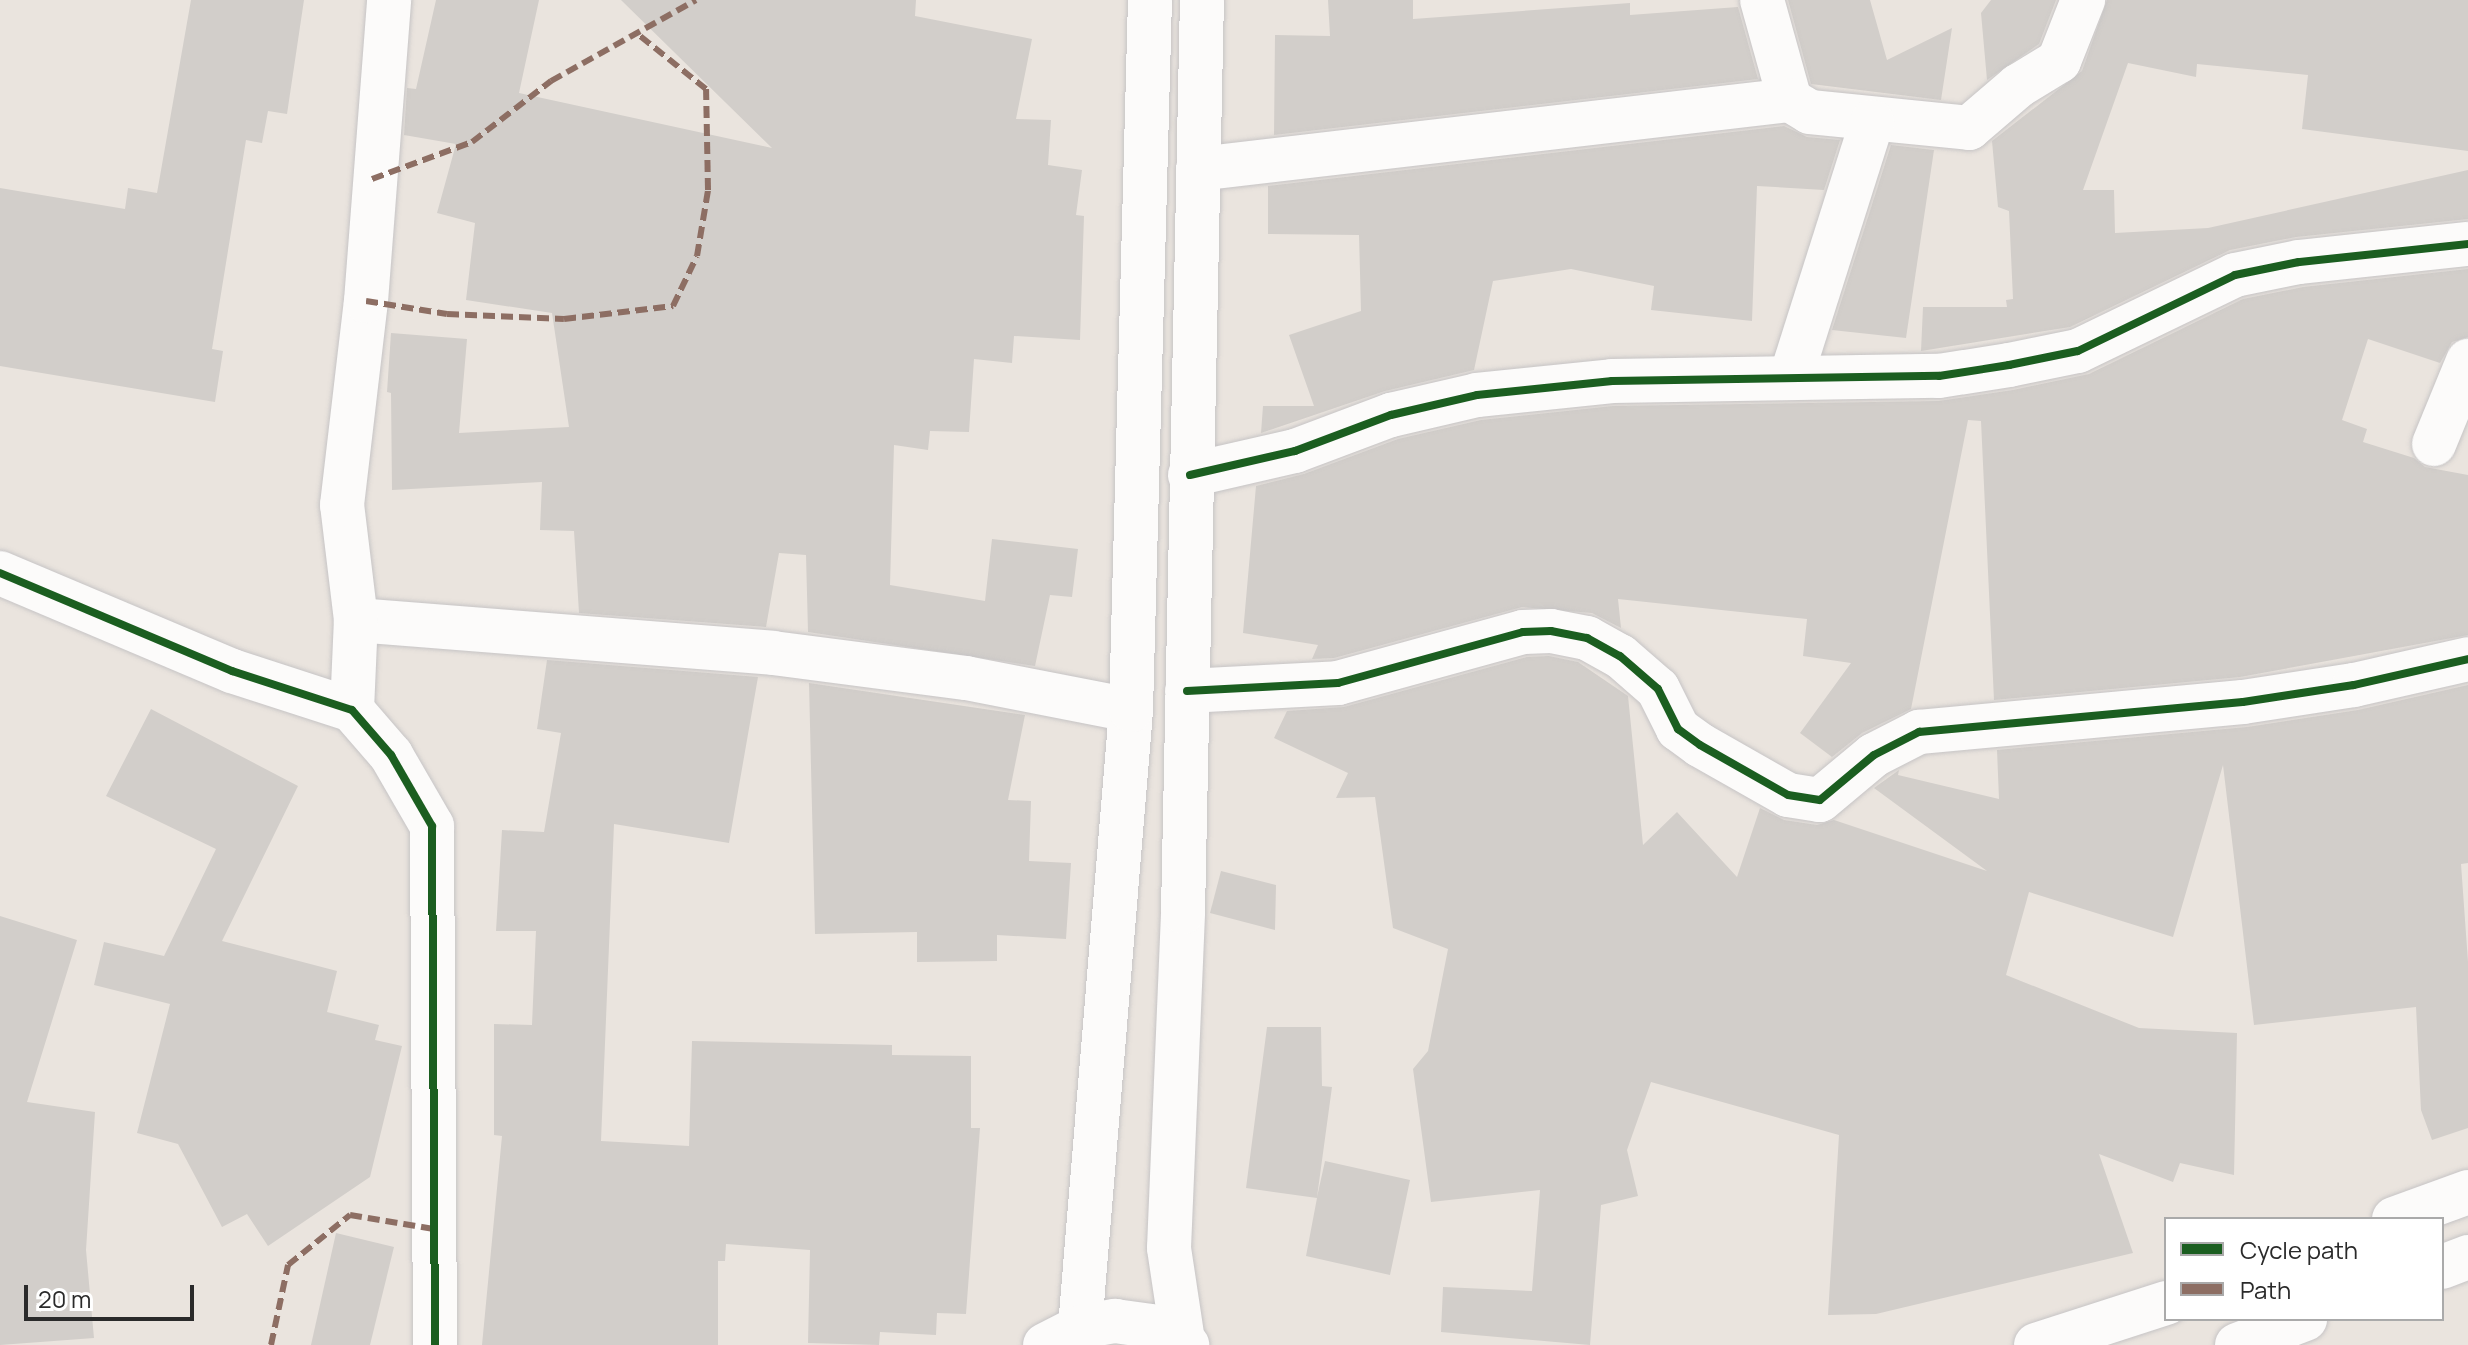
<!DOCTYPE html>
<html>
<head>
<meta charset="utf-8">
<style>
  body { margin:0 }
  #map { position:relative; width:2468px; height:1345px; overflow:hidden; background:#eae4de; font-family:Manrope,sans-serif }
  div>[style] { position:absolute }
  .building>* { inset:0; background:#d2ceca }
  .roads { filter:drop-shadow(0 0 2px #c6c4c5) drop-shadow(0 0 2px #c6c4c5) }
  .minor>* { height:44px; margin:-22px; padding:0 22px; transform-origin:22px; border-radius:22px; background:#fcfbfa }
  .secondary>* { height:44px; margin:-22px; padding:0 22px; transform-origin:22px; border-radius:22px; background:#fcfbfa }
  .quiet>* { height:6px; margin-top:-3px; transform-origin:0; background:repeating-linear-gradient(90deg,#8d6e63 0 12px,transparent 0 18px) }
  .cycleway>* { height:8px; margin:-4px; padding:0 4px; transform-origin:4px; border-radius:4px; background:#1b5e20 }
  span { translate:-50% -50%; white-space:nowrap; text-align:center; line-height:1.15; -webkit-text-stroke:6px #fff; paint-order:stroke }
  .legend { position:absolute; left:2164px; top:1217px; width:280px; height:104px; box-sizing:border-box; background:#fff; border:2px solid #aaa; margin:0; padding:10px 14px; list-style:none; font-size:24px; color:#2a2a2a }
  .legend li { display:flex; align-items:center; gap:16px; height:40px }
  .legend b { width:40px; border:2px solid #aaa }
  .scale { position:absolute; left:24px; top:1285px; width:170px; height:36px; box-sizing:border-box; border:4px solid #2a2a2a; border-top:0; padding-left:10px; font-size:24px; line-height:28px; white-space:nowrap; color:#2a2a2a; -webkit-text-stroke:6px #fff; paint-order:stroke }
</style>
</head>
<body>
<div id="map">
  <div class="building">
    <div style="clip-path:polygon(191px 0,304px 0,287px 114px,268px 111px,262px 143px,246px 140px,212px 349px,223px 351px,215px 402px,0 366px,0 188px,125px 209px,128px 188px,157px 193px)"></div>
    <div style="clip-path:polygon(436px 0,539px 0,519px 93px,772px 148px,621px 0,916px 0,915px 16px,1032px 39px,1016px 119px,1051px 120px,1048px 165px,1082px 170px,1076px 215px,1084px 216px,1080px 340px,1014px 336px,1012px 363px,974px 359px,969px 432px,930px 431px,928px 450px,894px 445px,890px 585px,985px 601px,992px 539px,1078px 549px,1072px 597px,1050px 595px,1035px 666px,808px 632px,806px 555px,779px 553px,766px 627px,579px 613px,574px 531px,540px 530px,542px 482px,392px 490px,391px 393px,387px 392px,391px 333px,467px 339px,459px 433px,569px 427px,552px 313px,466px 300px,475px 223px,437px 213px,456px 144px,404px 135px,407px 88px,416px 89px)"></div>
    <div style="clip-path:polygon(1328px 0,1413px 0,1413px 19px,1630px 3px,1630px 15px,1738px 7px,1758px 79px,1274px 135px,1275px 35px,1330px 36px)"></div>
    <div style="clip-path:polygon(1788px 0,1870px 0,1887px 60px,1952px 28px,1941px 100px,1811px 84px)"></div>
    <div style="clip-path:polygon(1991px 0,2056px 0,2039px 44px,1987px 80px,1981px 13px)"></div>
    <div style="clip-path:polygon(2107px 0,2468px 0,2468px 151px,2302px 129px,2308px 75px,2197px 64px,2196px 77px,2128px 63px,2083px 190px,2114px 190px,2115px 233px,2208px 228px,2468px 170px,2468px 219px,2296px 237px,2230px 250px,2070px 327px,1921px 351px,1923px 307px,2007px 307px,2006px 300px,2013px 299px,2009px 211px,1998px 207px,1992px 141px,2082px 71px)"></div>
    <div style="clip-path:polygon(1784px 126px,1807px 137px,1840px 140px,1824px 190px,1757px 186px,1752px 321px,1651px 310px,1654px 286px,1571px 269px,1493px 281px,1474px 370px,1385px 391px,1261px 433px,1263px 406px,1314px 406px,1289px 335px,1361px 311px,1359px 235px,1268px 234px,1268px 186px)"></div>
    <div style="clip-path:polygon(1891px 145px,1934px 150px,1906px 338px,1832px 330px)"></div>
    <div style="clip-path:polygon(2468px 269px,2468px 337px,2452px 342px,2440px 363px,2368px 339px,2342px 420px,2367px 429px,2363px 442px,2414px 458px,2425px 467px,2468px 475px,2468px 635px,2240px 677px,1994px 700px,1981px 421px,1968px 420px,1911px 709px,1862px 733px,1832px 757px,1800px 733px,1851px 663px,1803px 656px,1807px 619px,1618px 599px,1621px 628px,1592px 613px,1522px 607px,1334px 658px,1312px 659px,1318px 645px,1243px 633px,1256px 486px,1304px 474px,1398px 439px,1481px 420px,1613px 406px,1939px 401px,2013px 390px,2089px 374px,2243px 299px,2303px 287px)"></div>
    <div style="clip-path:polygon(1549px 656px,1578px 662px,1628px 696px,1643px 845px,1677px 812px,1737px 877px,1760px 808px,1784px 820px,1817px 825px,1834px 820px,1987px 871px,1874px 788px,1899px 770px,1898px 775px,1999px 799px,1997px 750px,2247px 727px,2358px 710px,2468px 685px,2468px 863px,2461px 864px,2468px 962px,2468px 1128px,2432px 1140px,2421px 1110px,2416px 1007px,2254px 1025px,2223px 765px,2173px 937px,2029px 892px,2006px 975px,2139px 1028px,2237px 1033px,2234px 1175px,2180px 1163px,2173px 1182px,2099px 1154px,2133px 1253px,1876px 1314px,1828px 1315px,1839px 1135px,1651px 1082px,1627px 1150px,1638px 1196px,1601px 1205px,1590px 1345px,1441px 1332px,1443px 1287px,1532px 1291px,1540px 1190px,1431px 1202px,1413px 1069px,1428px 1051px,1448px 949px,1393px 928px,1375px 797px,1336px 798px,1348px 773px,1274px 738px,1287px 711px,1344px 707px,1527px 657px)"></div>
    <div style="clip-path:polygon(547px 660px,758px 677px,729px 843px,614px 824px,601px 1141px,689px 1146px,692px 1041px,892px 1045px,892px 1055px,971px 1056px,971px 1128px,980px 1128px,966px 1314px,937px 1313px,936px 1335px,880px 1332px,879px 1345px,808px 1343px,810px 1250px,726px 1244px,725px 1261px,718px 1261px,718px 1345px,482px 1345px,502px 1136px,494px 1135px,494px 1024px,532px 1025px,536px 931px,496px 931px,502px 830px,544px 832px,561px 733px,537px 729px)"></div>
    <div style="clip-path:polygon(809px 683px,1025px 715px,1008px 800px,1031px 801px,1029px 861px,1071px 863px,1066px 939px,997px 935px,997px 961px,917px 962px,917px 932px,815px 934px)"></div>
    <div style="clip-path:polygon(151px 709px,298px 786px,222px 941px,337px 971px,327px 1012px,379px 1025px,375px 1040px,402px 1046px,370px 1177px,268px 1246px,247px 1214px,222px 1227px,178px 1144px,137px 1133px,170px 1004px,94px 985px,104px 942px,164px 956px,216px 849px,106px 796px)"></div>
    <div style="clip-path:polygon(1221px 871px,1276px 885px,1275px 930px,1210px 913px)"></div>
    <div style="clip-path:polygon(0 916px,77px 940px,27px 1102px,95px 1112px,86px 1250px,94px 1338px,0 1345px)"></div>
    <div style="clip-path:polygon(1267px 1027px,1321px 1027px,1322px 1086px,1332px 1087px,1317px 1197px,1325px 1161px,1410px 1180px,1390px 1275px,1306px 1256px,1317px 1198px,1246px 1188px)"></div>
    <div style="clip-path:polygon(336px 1233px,394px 1247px,370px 1345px,311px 1345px)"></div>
  </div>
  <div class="roads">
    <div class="minor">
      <div style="left:1762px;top:0;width:104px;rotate:74.4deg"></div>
      <div style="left:1198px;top:169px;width:596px;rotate:-6.65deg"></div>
      <div style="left:1790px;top:100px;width:23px;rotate:31deg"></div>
      <div style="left:1810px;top:112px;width:160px;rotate:5.7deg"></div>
      <div style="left:1969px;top:128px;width:65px;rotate:-40.6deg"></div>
      <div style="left:2018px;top:86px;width:48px;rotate:-31.4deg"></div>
      <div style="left:2059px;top:61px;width:66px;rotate:-68.5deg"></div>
      <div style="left:1791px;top:377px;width:268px;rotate:-72.4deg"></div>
      <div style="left:2434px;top:444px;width:90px;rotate:-67.7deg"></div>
      <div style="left:1190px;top:475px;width:108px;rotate:-12.9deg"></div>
      <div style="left:1295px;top:451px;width:103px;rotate:-20.6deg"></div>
      <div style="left:1391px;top:415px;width:88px;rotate:-13.1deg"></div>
      <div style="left:1477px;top:395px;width:136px;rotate:-5.9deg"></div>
      <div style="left:1612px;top:381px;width:327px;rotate:-0.9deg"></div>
      <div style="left:1939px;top:376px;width:71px;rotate:-8.9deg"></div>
      <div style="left:2009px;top:365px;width:70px;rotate:-11.5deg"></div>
      <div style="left:2078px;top:351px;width:174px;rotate:-25.8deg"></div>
      <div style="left:2235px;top:275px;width:65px;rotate:-11.5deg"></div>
      <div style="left:2299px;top:262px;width:170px;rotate:-6.1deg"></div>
      <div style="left:0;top:573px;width:252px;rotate:22.9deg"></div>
      <div style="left:232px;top:671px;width:126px;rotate:18deg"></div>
      <div style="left:352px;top:710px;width:60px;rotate:49.1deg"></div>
      <div style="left:391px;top:755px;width:82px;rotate:60deg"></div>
      <div style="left:432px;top:826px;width:519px;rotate:89.67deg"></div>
      <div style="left:356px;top:620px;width:418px;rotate:4.5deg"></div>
      <div style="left:773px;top:653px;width:195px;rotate:7.4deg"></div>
      <div style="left:966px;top:678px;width:168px;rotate:11deg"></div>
      <div style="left:1187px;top:691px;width:151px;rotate:-3deg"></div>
      <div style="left:1338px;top:683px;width:192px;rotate:-15.4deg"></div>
      <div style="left:1523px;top:632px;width:28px;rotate:-2deg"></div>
      <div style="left:1551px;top:631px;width:37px;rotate:11deg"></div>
      <div style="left:1587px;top:638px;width:38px;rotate:29deg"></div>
      <div style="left:1620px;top:656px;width:50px;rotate:41deg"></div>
      <div style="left:1658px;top:689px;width:45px;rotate:63.4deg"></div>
      <div style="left:1678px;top:729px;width:27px;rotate:36deg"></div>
      <div style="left:1700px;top:745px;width:101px;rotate:29.6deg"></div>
      <div style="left:1788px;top:795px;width:32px;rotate:9deg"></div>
      <div style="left:1820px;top:800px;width:70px;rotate:-39.8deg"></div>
      <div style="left:1874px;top:755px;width:51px;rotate:-27.1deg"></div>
      <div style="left:1919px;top:732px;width:325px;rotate:-5.3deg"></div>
      <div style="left:2243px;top:702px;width:112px;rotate:-8.7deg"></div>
      <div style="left:2354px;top:685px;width:117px;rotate:-12.8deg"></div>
      <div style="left:352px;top:710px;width:90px;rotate:-87.5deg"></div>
      <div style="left:356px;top:620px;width:116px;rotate:-96.9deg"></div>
      <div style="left:342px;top:505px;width:205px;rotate:-83.3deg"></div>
      <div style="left:366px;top:301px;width:302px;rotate:-85.6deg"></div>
    </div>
    <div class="secondary">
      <div style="left:2394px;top:1219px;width:79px;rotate:-20deg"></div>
      <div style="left:2442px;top:1267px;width:28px;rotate:-21deg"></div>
      <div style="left:1080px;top:1327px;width:619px;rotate:-85.27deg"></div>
      <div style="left:1131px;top:710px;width:710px;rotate:-88.47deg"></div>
      <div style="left:1183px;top:1341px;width:94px;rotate:-98.6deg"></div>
      <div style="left:1169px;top:1248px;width:336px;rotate:-87.6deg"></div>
      <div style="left:1183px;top:912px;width:912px;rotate:-88.81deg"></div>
      <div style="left:1045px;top:1345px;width:39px;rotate:-27deg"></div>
      <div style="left:1080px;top:1327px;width:36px;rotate:-10deg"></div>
      <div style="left:1115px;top:1321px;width:35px;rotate:8deg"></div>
      <div style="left:1150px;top:1326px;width:42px;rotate:27.2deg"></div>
      <div style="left:2036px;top:1345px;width:137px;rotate:-17.9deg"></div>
      <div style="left:2237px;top:1345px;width:73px;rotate:-20.9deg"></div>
    </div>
  </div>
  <div class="quiet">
    <div style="left:372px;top:179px;width:107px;rotate:-20.3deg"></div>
    <div style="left:472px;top:142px;width:100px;rotate:-37.7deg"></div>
    <div style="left:551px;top:81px;width:166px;rotate:-29.2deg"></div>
    <div style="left:366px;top:301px;width:82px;rotate:9.1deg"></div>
    <div style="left:447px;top:314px;width:117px;rotate:2.4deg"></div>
    <div style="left:564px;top:319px;width:110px;rotate:-6.8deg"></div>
    <div style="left:673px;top:306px;width:55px;rotate:-64.4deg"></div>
    <div style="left:697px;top:256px;width:67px;rotate:-80.5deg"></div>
    <div style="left:708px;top:190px;width:101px;rotate:-91.1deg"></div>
    <div style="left:706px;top:89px;width:85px;rotate:-141.2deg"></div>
    <div style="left:271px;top:1345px;width:82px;rotate:-78deg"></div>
    <div style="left:288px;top:1265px;width:80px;rotate:-38.9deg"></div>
    <div style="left:350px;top:1215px;width:85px;rotate:9.5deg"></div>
  </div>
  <div class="cycleway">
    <div style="left:1190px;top:475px;width:108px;rotate:-12.9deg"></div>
    <div style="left:1295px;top:451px;width:103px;rotate:-20.6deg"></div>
    <div style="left:1391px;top:415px;width:88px;rotate:-13.1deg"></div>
    <div style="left:1477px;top:395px;width:136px;rotate:-5.9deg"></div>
    <div style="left:1612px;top:381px;width:327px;rotate:-0.9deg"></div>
    <div style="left:1939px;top:376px;width:71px;rotate:-8.9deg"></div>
    <div style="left:2009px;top:365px;width:70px;rotate:-11.5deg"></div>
    <div style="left:2078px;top:351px;width:174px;rotate:-25.8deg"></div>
    <div style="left:2235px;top:275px;width:65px;rotate:-11.5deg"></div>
    <div style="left:2299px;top:262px;width:170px;rotate:-6.1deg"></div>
    <div style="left:0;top:573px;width:252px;rotate:22.9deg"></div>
    <div style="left:232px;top:671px;width:126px;rotate:18deg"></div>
    <div style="left:352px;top:710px;width:60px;rotate:49.1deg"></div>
    <div style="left:391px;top:755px;width:82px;rotate:60deg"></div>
    <div style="left:432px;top:826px;width:519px;rotate:89.67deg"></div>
    <div style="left:1187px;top:691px;width:151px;rotate:-3deg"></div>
    <div style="left:1338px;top:683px;width:192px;rotate:-15.4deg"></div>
    <div style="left:1523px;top:632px;width:28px;rotate:-2deg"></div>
    <div style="left:1551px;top:631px;width:37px;rotate:11deg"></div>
    <div style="left:1587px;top:638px;width:38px;rotate:29deg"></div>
    <div style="left:1620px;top:656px;width:50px;rotate:41deg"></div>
    <div style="left:1658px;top:689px;width:45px;rotate:63.4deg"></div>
    <div style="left:1678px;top:729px;width:27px;rotate:36deg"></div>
    <div style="left:1700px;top:745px;width:101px;rotate:29.6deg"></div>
    <div style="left:1788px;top:795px;width:32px;rotate:9deg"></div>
    <div style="left:1820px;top:800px;width:70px;rotate:-39.8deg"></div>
    <div style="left:1874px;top:755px;width:51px;rotate:-27.1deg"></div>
    <div style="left:1919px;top:732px;width:325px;rotate:-5.3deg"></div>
    <div style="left:2243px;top:702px;width:112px;rotate:-8.7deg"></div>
    <div style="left:2354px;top:685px;width:117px;rotate:-12.8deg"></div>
  </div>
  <ul class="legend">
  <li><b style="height:10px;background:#1b5e20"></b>Cycle path</li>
  <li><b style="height:10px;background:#8d6e63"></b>Path</li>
  </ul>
  <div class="scale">20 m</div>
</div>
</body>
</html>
